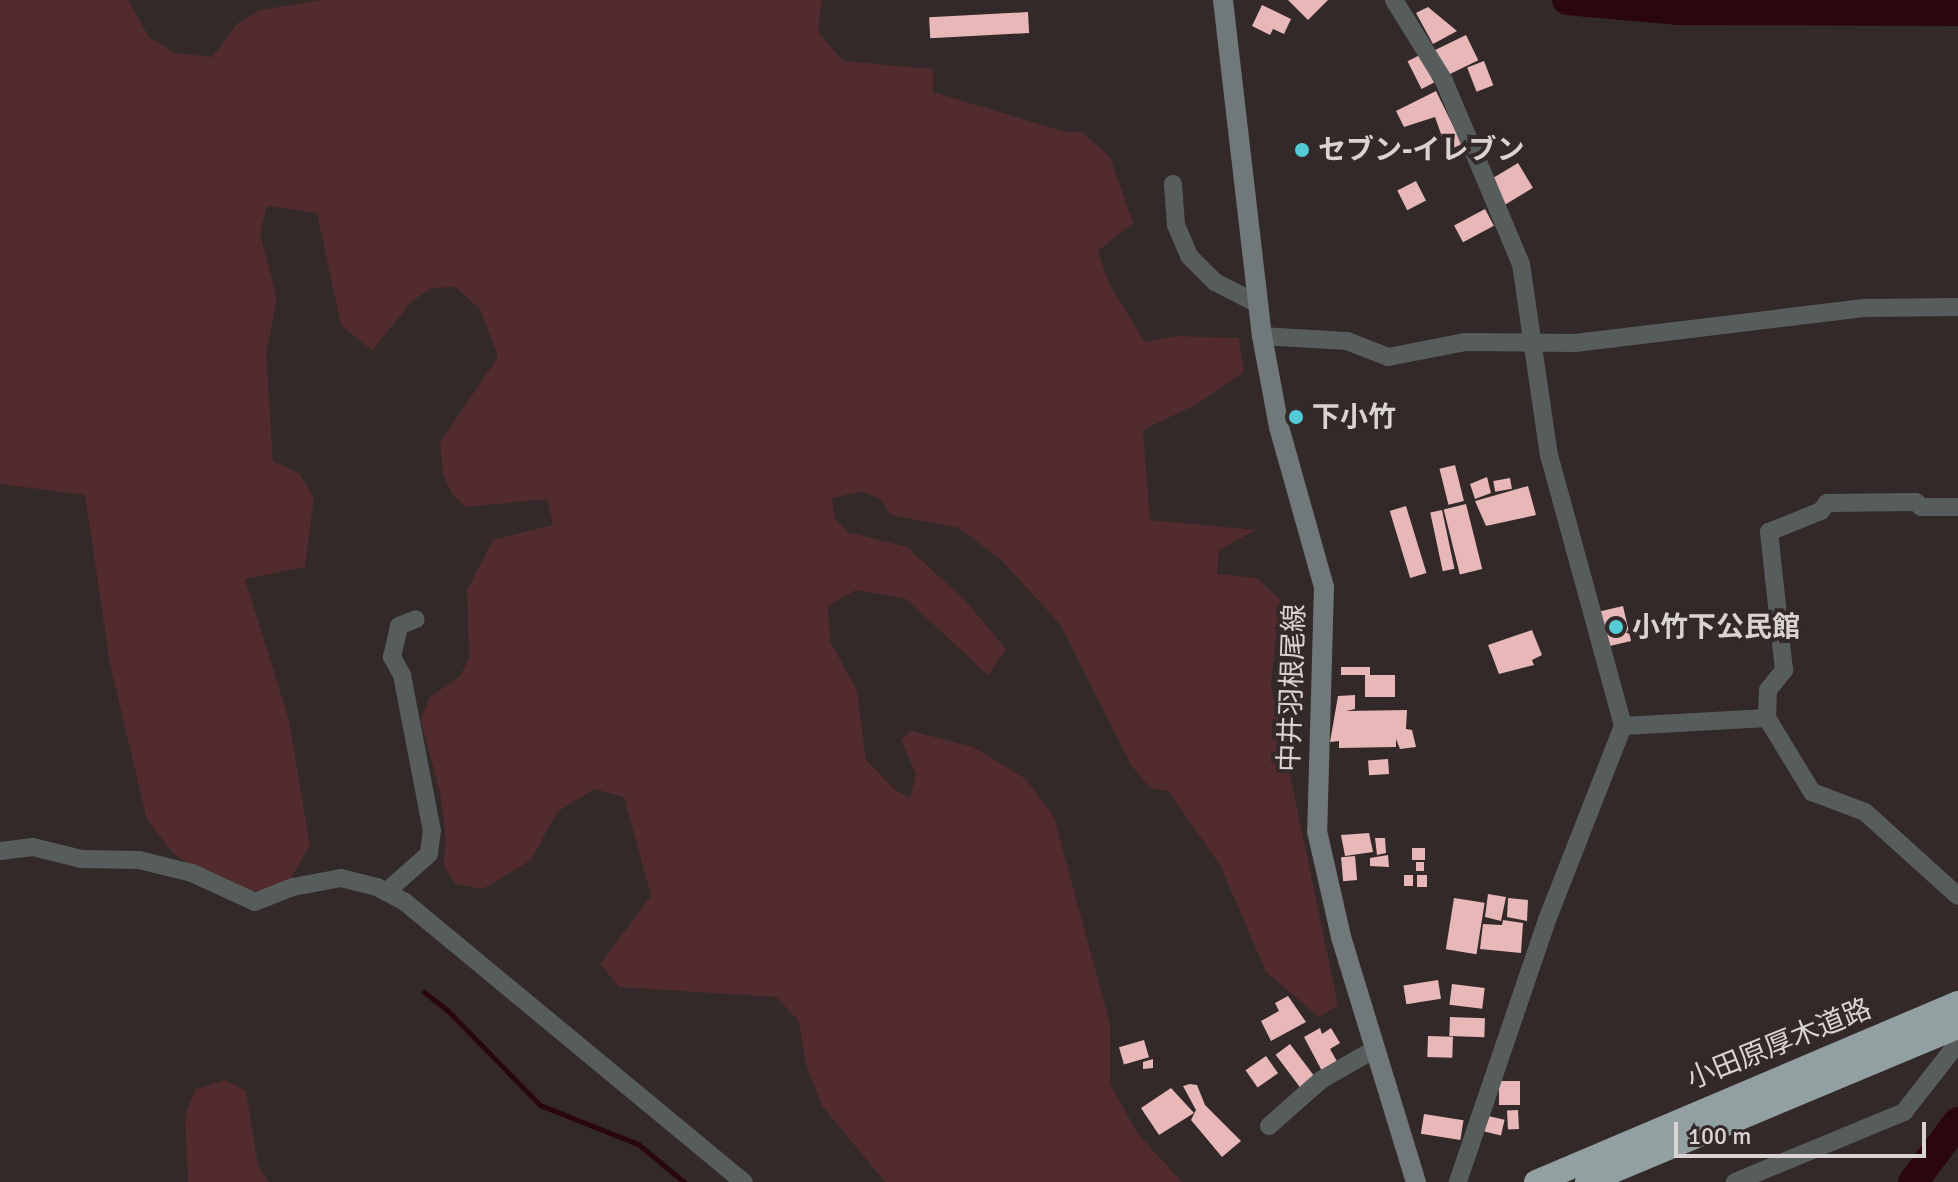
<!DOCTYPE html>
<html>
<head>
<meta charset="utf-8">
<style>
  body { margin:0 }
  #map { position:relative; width:1958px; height:1182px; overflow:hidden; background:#332929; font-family:Signika,"Noto Sans JP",sans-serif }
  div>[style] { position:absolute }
  .green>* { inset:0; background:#512b2d }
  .stream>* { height:5px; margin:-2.5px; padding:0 2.5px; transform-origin:2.5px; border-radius:2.5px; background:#2a070c }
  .river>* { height:30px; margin:-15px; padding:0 15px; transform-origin:15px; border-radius:15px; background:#2a070c }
  .building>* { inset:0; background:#e8b7b8; transform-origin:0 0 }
  .street>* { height:18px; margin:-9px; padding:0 9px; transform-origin:9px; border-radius:9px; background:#575d5d }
  .secondary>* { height:20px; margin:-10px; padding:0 10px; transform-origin:10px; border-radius:10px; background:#707879 }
  .highway>* { height:24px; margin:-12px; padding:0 12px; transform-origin:12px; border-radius:12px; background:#93a0a1 }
  .dots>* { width:22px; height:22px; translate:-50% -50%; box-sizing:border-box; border:4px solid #332929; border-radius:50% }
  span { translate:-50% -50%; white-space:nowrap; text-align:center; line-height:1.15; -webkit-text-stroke:8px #332929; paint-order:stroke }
  .poi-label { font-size:28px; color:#dad3d3; font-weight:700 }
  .left { translate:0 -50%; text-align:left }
  .street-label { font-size:28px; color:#dad3d3 }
  .scale { position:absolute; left:1674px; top:1122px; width:252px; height:36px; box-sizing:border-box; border:4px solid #dad3d3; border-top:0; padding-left:10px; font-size:24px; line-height:28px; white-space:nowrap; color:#dad3d3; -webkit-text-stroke:6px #332929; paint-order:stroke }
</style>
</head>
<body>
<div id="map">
  <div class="green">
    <div style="clip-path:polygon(0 0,128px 0,149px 37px,175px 53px,212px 57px,238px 23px,260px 10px,320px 0,822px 0,818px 32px,843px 61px,933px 69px,933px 92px,1066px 132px,1082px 132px,1110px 157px,1133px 223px,1098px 251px,1109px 284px,1145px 342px,1177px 336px,1239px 338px,1244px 372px,1197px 404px,1143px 430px,1150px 520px,1256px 530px,1219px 550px,1217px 574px,1257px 578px,1280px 600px,1271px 684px,1338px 1005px,1319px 1017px,1266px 972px,1220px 865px,1168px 791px,1150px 788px,1131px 765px,1060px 624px,999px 558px,959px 528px,891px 515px,881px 500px,863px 491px,832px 498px,835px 519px,848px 532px,907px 547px,965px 600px,1006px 649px,988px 675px,906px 599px,856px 590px,828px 606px,830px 641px,857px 691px,866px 760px,895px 790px,910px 798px,916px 774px,901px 740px,911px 731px,973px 747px,1026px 779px,1054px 817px,1110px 1024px,1110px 1084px,1138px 1134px,1182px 1182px,885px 1182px,822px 1106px,806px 1064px,799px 1021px,776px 997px,619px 987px,600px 964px,651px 896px,624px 797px,594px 789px,557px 812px,531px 860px,483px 889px,456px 884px,443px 865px,446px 839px,440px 793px,421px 721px,429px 698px,460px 676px,469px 658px,467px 590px,493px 540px,553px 525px,547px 499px,466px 507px,452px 494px,443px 474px,440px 442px,498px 357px,480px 309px,455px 287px,432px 288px,412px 301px,372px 351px,341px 325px,317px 213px,267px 206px,260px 234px,277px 298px,266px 354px,273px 461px,300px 474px,314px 498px,305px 567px,245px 579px,289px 720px,310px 845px,284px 890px,228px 892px,173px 853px,147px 820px,110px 664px,85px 495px,0 484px)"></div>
    <div style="clip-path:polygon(225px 1080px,246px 1091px,258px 1165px,269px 1182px,188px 1182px,185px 1117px,195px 1090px)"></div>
  </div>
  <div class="stream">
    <div style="left:424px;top:992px;width:31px;rotate:38deg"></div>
    <div style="left:448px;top:1011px;width:132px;rotate:45.6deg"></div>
    <div style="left:540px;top:1105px;width:105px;rotate:21.7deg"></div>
    <div style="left:638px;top:1144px;width:60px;rotate:39.6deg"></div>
  </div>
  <div class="river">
    <div style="left:1567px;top:0;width:111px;rotate:5.1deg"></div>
    <div style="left:1678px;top:10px;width:280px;rotate:0.2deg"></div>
    <div style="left:1913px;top:1182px;width:75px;rotate:-53.1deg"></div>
  </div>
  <div class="building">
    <div style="clip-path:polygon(1288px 0,1328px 0,1308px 20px)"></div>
    <div style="clip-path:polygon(1262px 5px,1291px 19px,1284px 34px,1273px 29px,1270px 35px,1252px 26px)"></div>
    <div style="clip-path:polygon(1428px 7px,1457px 31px,1433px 44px,1416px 13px)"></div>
    <div style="left:1028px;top:12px;width:21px;height:99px;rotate:87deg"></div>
    <div style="left:1466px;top:35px;width:28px;height:36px;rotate:64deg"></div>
    <div style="left:1420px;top:55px;width:31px;height:14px;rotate:63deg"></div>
    <div style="left:1484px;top:61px;width:26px;height:18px;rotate:69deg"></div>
    <div style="clip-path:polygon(1436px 91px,1462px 144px,1447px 151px,1435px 117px,1404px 127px,1396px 111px)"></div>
    <div style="left:1518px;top:163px;width:29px;height:35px;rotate:59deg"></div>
    <div style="left:1416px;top:181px;width:22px;height:21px;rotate:63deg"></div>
    <div style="left:1485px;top:209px;width:19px;height:35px;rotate:62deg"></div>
    <div style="left:1455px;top:465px;width:37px;height:16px;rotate:76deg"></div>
    <div style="clip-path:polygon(1487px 477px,1491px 493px,1475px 499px,1470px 484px)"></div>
    <div style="left:1510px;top:478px;width:11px;height:17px;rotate:80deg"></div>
    <div style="clip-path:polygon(1528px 486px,1536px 515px,1486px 526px,1475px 501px)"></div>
    <div style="left:1466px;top:504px;width:67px;height:23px;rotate:76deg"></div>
    <div style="left:1406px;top:506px;width:70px;height:17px;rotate:73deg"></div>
    <div style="left:1442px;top:510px;width:60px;height:12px;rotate:78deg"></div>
    <div style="left:1623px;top:606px;width:36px;height:23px;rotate:77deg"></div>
    <div style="clip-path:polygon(1532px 630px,1542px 655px,1532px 660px,1534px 665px,1499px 674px,1488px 645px)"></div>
    <div style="left:1341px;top:667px;width:29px;height:8px"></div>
    <div style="left:1365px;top:675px;width:30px;height:22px"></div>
    <div style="clip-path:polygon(1355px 695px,1355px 709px,1346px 711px,1407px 710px,1406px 729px,1412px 730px,1416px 747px,1400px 749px,1396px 739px,1396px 747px,1339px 748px,1339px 741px,1330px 742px,1338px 696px)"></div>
    <div style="left:1388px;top:759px;width:15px;height:20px;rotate:86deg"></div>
    <div style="clip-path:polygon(1369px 833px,1373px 852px,1345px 856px,1341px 835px)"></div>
    <div style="clip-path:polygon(1375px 838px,1385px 838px,1386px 853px,1377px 855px)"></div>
    <div style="left:1412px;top:848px;width:13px;height:12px"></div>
    <div style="clip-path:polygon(1388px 855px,1389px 867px,1370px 866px,1370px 858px)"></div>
    <div style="left:1355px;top:856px;width:24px;height:14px;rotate:85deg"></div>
    <div style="left:1424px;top:862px;width:9px;height:8px;rotate:90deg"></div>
    <div style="left:1404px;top:875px;width:9px;height:11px"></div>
    <div style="left:1417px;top:875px;width:10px;height:12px"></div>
    <div style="clip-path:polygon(1488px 894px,1506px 897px,1501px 921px,1485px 917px)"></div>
    <div style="left:1454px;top:898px;width:31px;height:52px;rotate:9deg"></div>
    <div style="clip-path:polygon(1508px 898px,1528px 900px,1527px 921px,1507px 917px)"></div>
    <div style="clip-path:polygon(1503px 920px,1523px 923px,1521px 953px,1480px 949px,1483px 924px,1502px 925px)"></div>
    <div style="left:1438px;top:980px;width:19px;height:35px;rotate:81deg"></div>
    <div style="left:1452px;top:984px;width:33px;height:21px;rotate:7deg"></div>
    <div style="clip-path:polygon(1288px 996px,1306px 1022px,1271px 1041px,1261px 1021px,1279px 1011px,1275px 1003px)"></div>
    <div style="left:1450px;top:1017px;width:35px;height:19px;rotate:2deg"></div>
    <div style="clip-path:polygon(1320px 1028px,1322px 1034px,1331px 1028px,1340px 1043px,1330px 1049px,1338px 1063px,1322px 1071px,1304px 1037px)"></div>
    <div style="left:1428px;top:1036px;width:25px;height:21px;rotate:2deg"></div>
    <div style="left:1144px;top:1040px;width:18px;height:26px;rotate:74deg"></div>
    <div style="left:1290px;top:1044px;width:43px;height:18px;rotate:53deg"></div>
    <div style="left:1266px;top:1056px;width:21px;height:25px;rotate:55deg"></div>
    <div style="clip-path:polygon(1153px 1059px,1153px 1068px,1143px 1069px,1143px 1062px)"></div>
    <div style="left:1499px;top:1081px;width:21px;height:24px"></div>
    <div style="clip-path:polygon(1190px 1084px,1197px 1085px,1205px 1105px,1241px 1141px,1222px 1157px,1191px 1120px,1196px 1110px,1183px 1086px)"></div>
    <div style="clip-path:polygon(1171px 1088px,1194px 1113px,1159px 1135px,1141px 1108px)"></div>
    <div style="left:1518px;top:1110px;width:19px;height:11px;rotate:87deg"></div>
    <div style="left:1424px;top:1114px;width:40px;height:20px;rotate:9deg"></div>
    <div style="left:1488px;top:1116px;width:17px;height:16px;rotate:13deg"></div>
  </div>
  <div class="street">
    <div style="left:1394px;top:0;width:95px;rotate:58.3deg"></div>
    <div style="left:1444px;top:81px;width:199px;rotate:67.2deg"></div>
    <div style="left:1521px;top:264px;width:193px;rotate:81.7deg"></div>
    <div style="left:1549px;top:455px;width:281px;rotate:74.7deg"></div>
    <div style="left:1623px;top:726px;width:205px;rotate:111.4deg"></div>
    <div style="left:1548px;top:917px;width:280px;rotate:108.8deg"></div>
    <div style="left:1173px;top:184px;width:41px;rotate:85.8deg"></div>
    <div style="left:1176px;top:225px;width:34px;rotate:67deg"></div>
    <div style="left:1189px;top:256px;width:37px;rotate:45deg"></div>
    <div style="left:1215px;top:282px;width:48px;rotate:27.1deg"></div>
    <div style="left:1262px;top:336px;width:85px;rotate:3.4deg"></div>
    <div style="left:1347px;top:341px;width:44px;rotate:21.3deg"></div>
    <div style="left:1388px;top:357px;width:78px;rotate:-11deg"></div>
    <div style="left:1465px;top:342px;width:110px;rotate:0.5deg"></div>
    <div style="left:1575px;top:343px;width:291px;rotate:-6.9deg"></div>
    <div style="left:1864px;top:308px;width:94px;rotate:-0.6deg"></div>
    <div style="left:1767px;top:718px;width:28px;rotate:-88deg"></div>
    <div style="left:1768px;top:690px;width:26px;rotate:-51deg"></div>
    <div style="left:1784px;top:670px;width:139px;rotate:-96.2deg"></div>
    <div style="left:1769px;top:532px;width:56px;rotate:-22deg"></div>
    <div style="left:1821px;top:511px;width:10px;rotate:-53deg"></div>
    <div style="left:1827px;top:503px;width:89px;rotate:-0.6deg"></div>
    <div style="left:1916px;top:502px;width:7px;rotate:45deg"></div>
    <div style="left:1921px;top:507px;width:37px"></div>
    <div style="left:1623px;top:726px;width:144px;rotate:-3.2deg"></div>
    <div style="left:1767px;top:718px;width:87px;rotate:58.7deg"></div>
    <div style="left:1812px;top:792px;width:57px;rotate:20.7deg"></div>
    <div style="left:1865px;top:812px;width:125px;rotate:42.1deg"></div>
    <div style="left:0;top:851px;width:33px;rotate:-7deg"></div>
    <div style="left:33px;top:847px;width:50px;rotate:13.8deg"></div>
    <div style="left:82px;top:859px;width:57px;rotate:1deg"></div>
    <div style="left:139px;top:860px;width:55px;rotate:13.8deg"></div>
    <div style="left:192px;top:873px;width:69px;rotate:24.7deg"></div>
    <div style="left:255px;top:902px;width:41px;rotate:-21.5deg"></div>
    <div style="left:293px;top:887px;width:49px;rotate:-10.6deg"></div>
    <div style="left:341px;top:878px;width:37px;rotate:14deg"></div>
    <div style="left:377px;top:887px;width:32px;rotate:28deg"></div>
    <div style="left:405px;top:902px;width:440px;rotate:39.6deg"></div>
    <div style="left:386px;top:892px;width:57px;rotate:-41.5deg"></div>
    <div style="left:429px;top:854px;width:23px;rotate:-83deg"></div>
    <div style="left:432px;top:831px;width:159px;rotate:-100.9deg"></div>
    <div style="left:402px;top:675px;width:21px;rotate:-119deg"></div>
    <div style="left:392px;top:657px;width:32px;rotate:-77deg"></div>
    <div style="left:399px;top:626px;width:18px;rotate:-22deg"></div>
    <div style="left:1269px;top:1126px;width:69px;rotate:-41.5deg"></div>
    <div style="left:1321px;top:1080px;width:62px;rotate:-29.9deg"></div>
    <div style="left:1735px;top:1182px;width:183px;rotate:-22.5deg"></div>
    <div style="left:1904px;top:1112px;width:88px;rotate:-52deg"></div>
  </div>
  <div class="secondary">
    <div style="left:1223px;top:0;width:338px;rotate:83.4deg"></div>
    <div style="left:1262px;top:336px;width:93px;rotate:79.4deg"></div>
    <div style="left:1279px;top:427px;width:166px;rotate:74.3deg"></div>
    <div style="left:1324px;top:587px;width:244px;rotate:91.6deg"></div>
    <div style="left:1317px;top:831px;width:109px;rotate:77.2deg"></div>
    <div style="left:1341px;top:937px;width:256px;rotate:73deg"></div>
  </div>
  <div class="highway">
    <div style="left:1536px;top:1182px;width:458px;rotate:-23deg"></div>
    <div style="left:1587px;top:1182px;width:402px;rotate:-22.7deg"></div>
  </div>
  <div class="dots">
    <div style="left:1302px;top:150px;background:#52cbd7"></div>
    <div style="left:1296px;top:417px;background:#52cbd7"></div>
    <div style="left:1616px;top:627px;background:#52cbd7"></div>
  </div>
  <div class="poi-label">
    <span class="left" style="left:1318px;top:150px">セブン-イレブン</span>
    <span class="left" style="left:1312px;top:417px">下小竹</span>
    <span class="left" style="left:1632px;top:627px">小竹下公民館</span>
  </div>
  <div class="street-label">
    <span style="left:1292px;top:688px;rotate:-88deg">中井羽根尾線</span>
    <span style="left:1779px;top:1044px;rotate:-22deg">小田原厚木道路</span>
  </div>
  <div class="scale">100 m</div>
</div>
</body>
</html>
